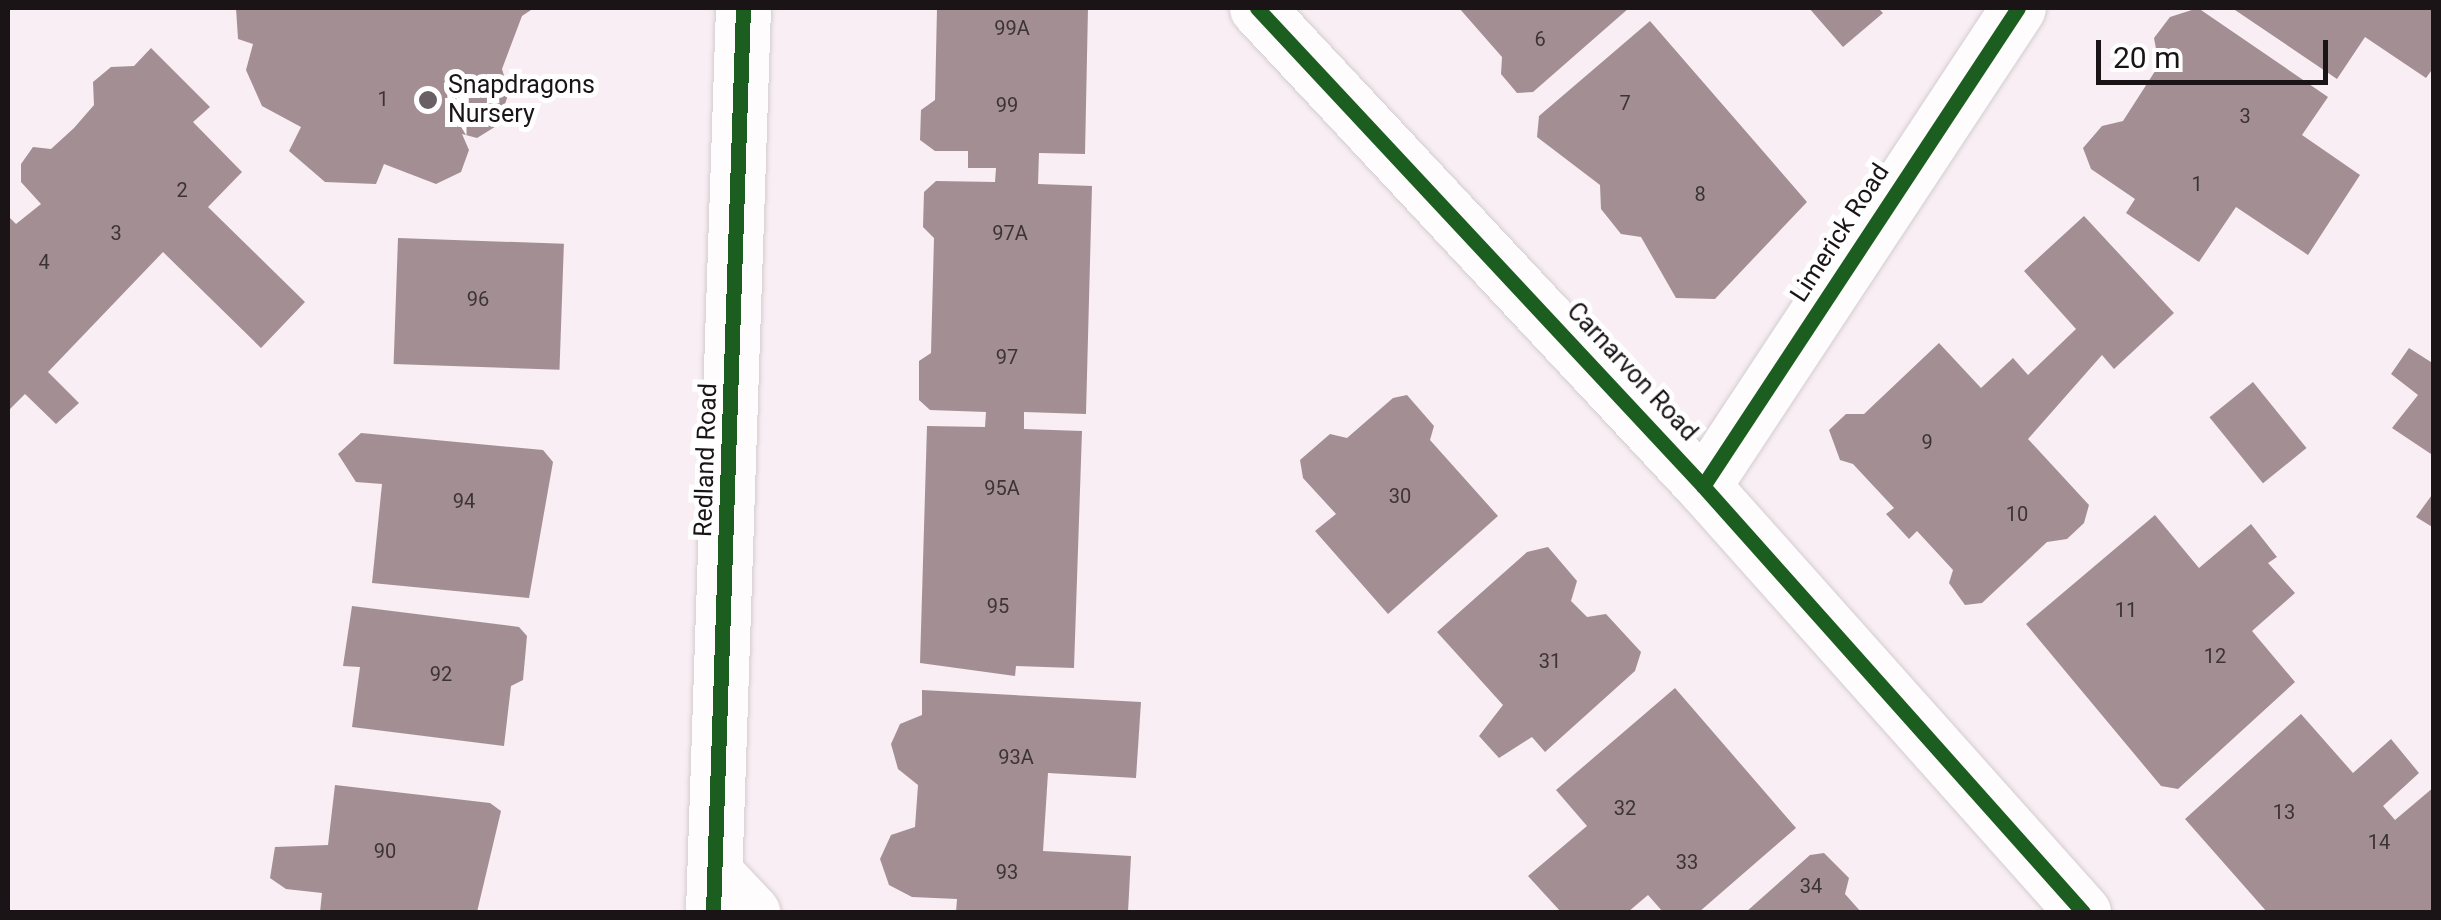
<!DOCTYPE html>
<html>
<head>
<meta charset="utf-8">
<style>
  body { margin:0 }
  #map { position:relative; width:2441px; height:920px; overflow:hidden; background:#f8eef3; font-family:Roboto,sans-serif }
  div>[style] { position:absolute }
  .building>* { inset:0; background:#a38f93; transform-origin:0 0 }
  .roads { filter:drop-shadow(0 0 2px #d4ccd0) drop-shadow(0 0 2px #d4ccd0) }
  .street>* { height:55px; margin:-27.5px; padding:0 27.5px; transform-origin:27.5px; border-radius:27.5px; background:#fefcfd }
  .secondary>* { height:55px; margin:-27.5px; padding:0 27.5px; transform-origin:27.5px; border-radius:27.5px; background:#fefcfd }
  .cycleway>* { height:15px; margin:-7.5px; padding:0 7.5px; transform-origin:7.5px; border-radius:7.5px; background:#1b5e20 }
  .dots>* { width:28px; height:28px; translate:-50% -50%; box-sizing:border-box; border:5px solid #fff; border-radius:50% }
  span { translate:-50% -50%; white-space:nowrap; text-align:center; line-height:1.15; -webkit-text-stroke:10px #fff; paint-order:stroke }
  .number-label { font-size:20px; color:#3c3336 }
  .number-label span { -webkit-text-stroke-width:0 }
  .poi-label { font-size:25px; color:#1a1417 }
  .left { translate:0 -50%; text-align:left }
  .street-label { font-size:25px; color:#1a1417 }
  .frame { position:absolute; inset:0; border:10px solid #1a1417; pointer-events:none }
  .scale { position:absolute; left:2096px; top:40px; width:232px; height:45px; box-sizing:border-box; border:5px solid #1a1417; border-top:0; padding-left:12px; font-size:30px; line-height:35px; white-space:nowrap; color:#1a1417; -webkit-text-stroke:8px #fff; paint-order:stroke }
</style>
</head>
<body>
<div id="map">
  <div class="building">
    <div style="clip-path:polygon(236px 8px,534px 8px,522px 16px,502px 69px,509px 92px,498px 125px,477px 138px,462px 134px,469px 150px,461px 172px,436px 184px,384px 164px,376px 184px,325px 182px,289px 151px,301px 127px,262px 106px,246px 70px,253px 44px,238px 39px)"></div>
    <div style="clip-path:polygon(937px 8px,1088px 8px,1085px 154px,1039px 153px,1038px 184px,1092px 186px,1086px 414px,1024px 412px,1024px 429px,1082px 431px,1074px 668px,1016px 666px,1015px 676px,920px 663px,927px 426px,985px 427px,986px 412px,930px 410px,919px 400px,919px 361px,931px 353px,934px 238px,923px 227px,924px 192px,936px 181px,995px 182px,996px 168px,968px 168px,968px 151px,935px 151px,920px 140px,921px 110px,935px 100px)"></div>
    <div style="clip-path:polygon(1459px 8px,1629px 8px,1533px 92px,1517px 93px,1501px 74px,1502px 57px)"></div>
    <div style="clip-path:polygon(1809px 8px,1878px 8px,1883px 13px,1843px 47px)"></div>
    <div style="clip-path:polygon(2198px 8px,2328px 97px,2302px 135px,2360px 175px,2308px 255px,2236px 207px,2199px 262px,2126px 213px,2135px 199px,2091px 169px,2083px 148px,2102px 126px,2123px 121px,2159px 65px,2154px 38px,2170px 17px)"></div>
    <div style="clip-path:polygon(2232px 8px,2434px 8px,2434px 67px,2426px 78px,2365px 37px,2337px 79px)"></div>
    <div style="clip-path:polygon(1650px 21px,1807px 202px,1715px 299px,1676px 298px,1641px 237px,1621px 234px,1601px 209px,1600px 185px,1537px 137px,1539px 116px)"></div>
    <div style="clip-path:polygon(151px 48px,210px 107px,193px 122px,242px 172px,208px 207px,305px 302px,261px 348px,163px 252px,48px 372px,79px 403px,56px 424px,25px 394px,8px 411px,8px 216px,16px 224px,41px 204px,21px 182px,21px 164px,33px 147px,51px 149px,74px 128px,94px 105px,93px 82px,111px 67px,134px 66px)"></div>
    <div style="clip-path:polygon(2084px 216px,2174px 313px,2114px 369px,2102px 355px,2028px 439px,2089px 505px,2084px 523px,2067px 539px,2047px 542px,1982px 603px,1965px 605px,1949px 583px,1953px 570px,1917px 531px,1909px 539px,1886px 514px,1894px 508px,1853px 464px,1840px 460px,1829px 430px,1846px 414px,1864px 414px,1939px 343px,1981px 388px,2013px 358px,2028px 375px,2076px 329px,2024px 271px)"></div>
    <div style="left:398px;top:238px;width:166px;height:126px;rotate:2deg"></div>
    <div style="clip-path:polygon(2409px 348px,2434px 364px,2434px 456px,2392px 428px,2418px 395px,2391px 374px)"></div>
    <div style="left:2253px;top:382px;width:85px;height:56px;rotate:51deg"></div>
    <div style="clip-path:polygon(1407px 395px,1434px 426px,1430px 440px,1498px 516px,1388px 614px,1315px 531px,1336px 514px,1303px 478px,1300px 460px,1330px 434px,1347px 438px,1393px 398px)"></div>
    <div style="clip-path:polygon(361px 433px,543px 450px,553px 462px,529px 598px,372px 583px,382px 484px,356px 482px,338px 454px)"></div>
    <div style="clip-path:polygon(2434px 492px,2434px 528px,2416px 517px)"></div>
    <div style="clip-path:polygon(2155px 515px,2199px 568px,2251px 524px,2277px 557px,2268px 563px,2295px 593px,2252px 631px,2295px 682px,2178px 789px,2161px 786px,2026px 624px)"></div>
    <div style="clip-path:polygon(1548px 547px,1577px 581px,1571px 601px,1587px 617px,1606px 614px,1641px 652px,1635px 671px,1545px 752px,1532px 737px,1499px 758px,1479px 736px,1503px 705px,1437px 632px,1527px 552px)"></div>
    <div style="clip-path:polygon(352px 606px,519px 627px,527px 636px,523px 680px,511px 686px,504px 746px,352px 727px,360px 667px,343px 666px)"></div>
    <div style="clip-path:polygon(1675px 688px,1796px 828px,1699px 912px,1663px 912px,1648px 895px,1628px 912px,1561px 912px,1528px 876px,1587px 826px,1556px 790px)"></div>
    <div style="clip-path:polygon(922px 690px,1141px 702px,1136px 778px,1048px 773px,1043px 851px,1131px 856px,1128px 912px,956px 912px,957px 899px,912px 897px,889px 885px,880px 859px,891px 835px,915px 827px,918px 785px,898px 769px,891px 744px,900px 724px,922px 715px)"></div>
    <div style="clip-path:polygon(2301px 714px,2353px 773px,2391px 739px,2419px 773px,2383px 806px,2395px 820px,2434px 787px,2434px 912px,2267px 912px,2185px 819px)"></div>
    <div style="clip-path:polygon(335px 785px,490px 803px,501px 811px,477px 912px,320px 912px,322px 893px,286px 889px,270px 878px,275px 847px,328px 845px)"></div>
    <div style="clip-path:polygon(1824px 853px,1849px 878px,1845px 894px,1861px 912px,1746px 912px,1810px 855px)"></div>
  </div>
  <div class="roads">
    <div class="street">
      <div style="left:1257px;top:8px;width:654px;rotate:46.98deg"></div>
      <div style="left:1703px;top:486px;width:571px;rotate:48.27deg"></div>
      <div style="left:1703px;top:486px;width:572px;rotate:-56.62deg"></div>
      <div style="left:720px;top:878px;width:47px;rotate:46.7deg"></div>
    </div>
    <div class="secondary">
      <div style="left:713px;top:912px;width:904px;rotate:-88.1deg"></div>
    </div>
  </div>
  <div class="cycleway">
    <div style="left:1257px;top:8px;width:654px;rotate:46.98deg"></div>
    <div style="left:1703px;top:486px;width:571px;rotate:48.27deg"></div>
    <div style="left:1703px;top:486px;width:572px;rotate:-56.62deg"></div>
    <div style="left:713px;top:912px;width:904px;rotate:-88.1deg"></div>
  </div>
  <div class="dots">
    <div style="left:428px;top:100px;background:#686064"></div>
  </div>
  <div class="number-label">
    <span style="left:1012px;top:28px">99A</span>
    <span style="left:1540px;top:39px">6</span>
    <span style="left:383px;top:99px">1</span>
    <span style="left:1625px;top:103px">7</span>
    <span style="left:1007px;top:105px">99</span>
    <span style="left:2245px;top:116px">3</span>
    <span style="left:2197px;top:184px">1</span>
    <span style="left:182px;top:190px">2</span>
    <span style="left:1700px;top:194px">8</span>
    <span style="left:116px;top:233px">3</span>
    <span style="left:1010px;top:233px">97A</span>
    <span style="left:44px;top:262px">4</span>
    <span style="left:478px;top:299px">96</span>
    <span style="left:1007px;top:357px">97</span>
    <span style="left:1927px;top:442px">9</span>
    <span style="left:1002px;top:488px">95A</span>
    <span style="left:1400px;top:496px">30</span>
    <span style="left:464px;top:501px">94</span>
    <span style="left:2017px;top:514px">10</span>
    <span style="left:998px;top:606px">95</span>
    <span style="left:2126px;top:610px">11</span>
    <span style="left:2215px;top:656px">12</span>
    <span style="left:1550px;top:661px">31</span>
    <span style="left:441px;top:674px">92</span>
    <span style="left:1016px;top:757px">93A</span>
    <span style="left:1625px;top:808px">32</span>
    <span style="left:2284px;top:812px">13</span>
    <span style="left:2379px;top:842px">14</span>
    <span style="left:385px;top:851px">90</span>
    <span style="left:1687px;top:862px">33</span>
    <span style="left:1007px;top:872px">93</span>
    <span style="left:1811px;top:886px">34</span>
  </div>
  <div class="poi-label">
    <span class="left" style="left:448px;top:100px">Snapdragons<br>Nursery</span>
  </div>
  <div class="street-label">
    <span style="left:1840px;top:233px;rotate:-57deg">Limerick Road</span>
    <span style="left:1632px;top:372px;rotate:47deg">Carnarvon Road</span>
    <span style="left:706px;top:460px;rotate:-88deg">Redland Road</span>
  </div>
  <div class="frame"></div>
  <div class="scale">20 m</div>
</div>
</body>
</html>
